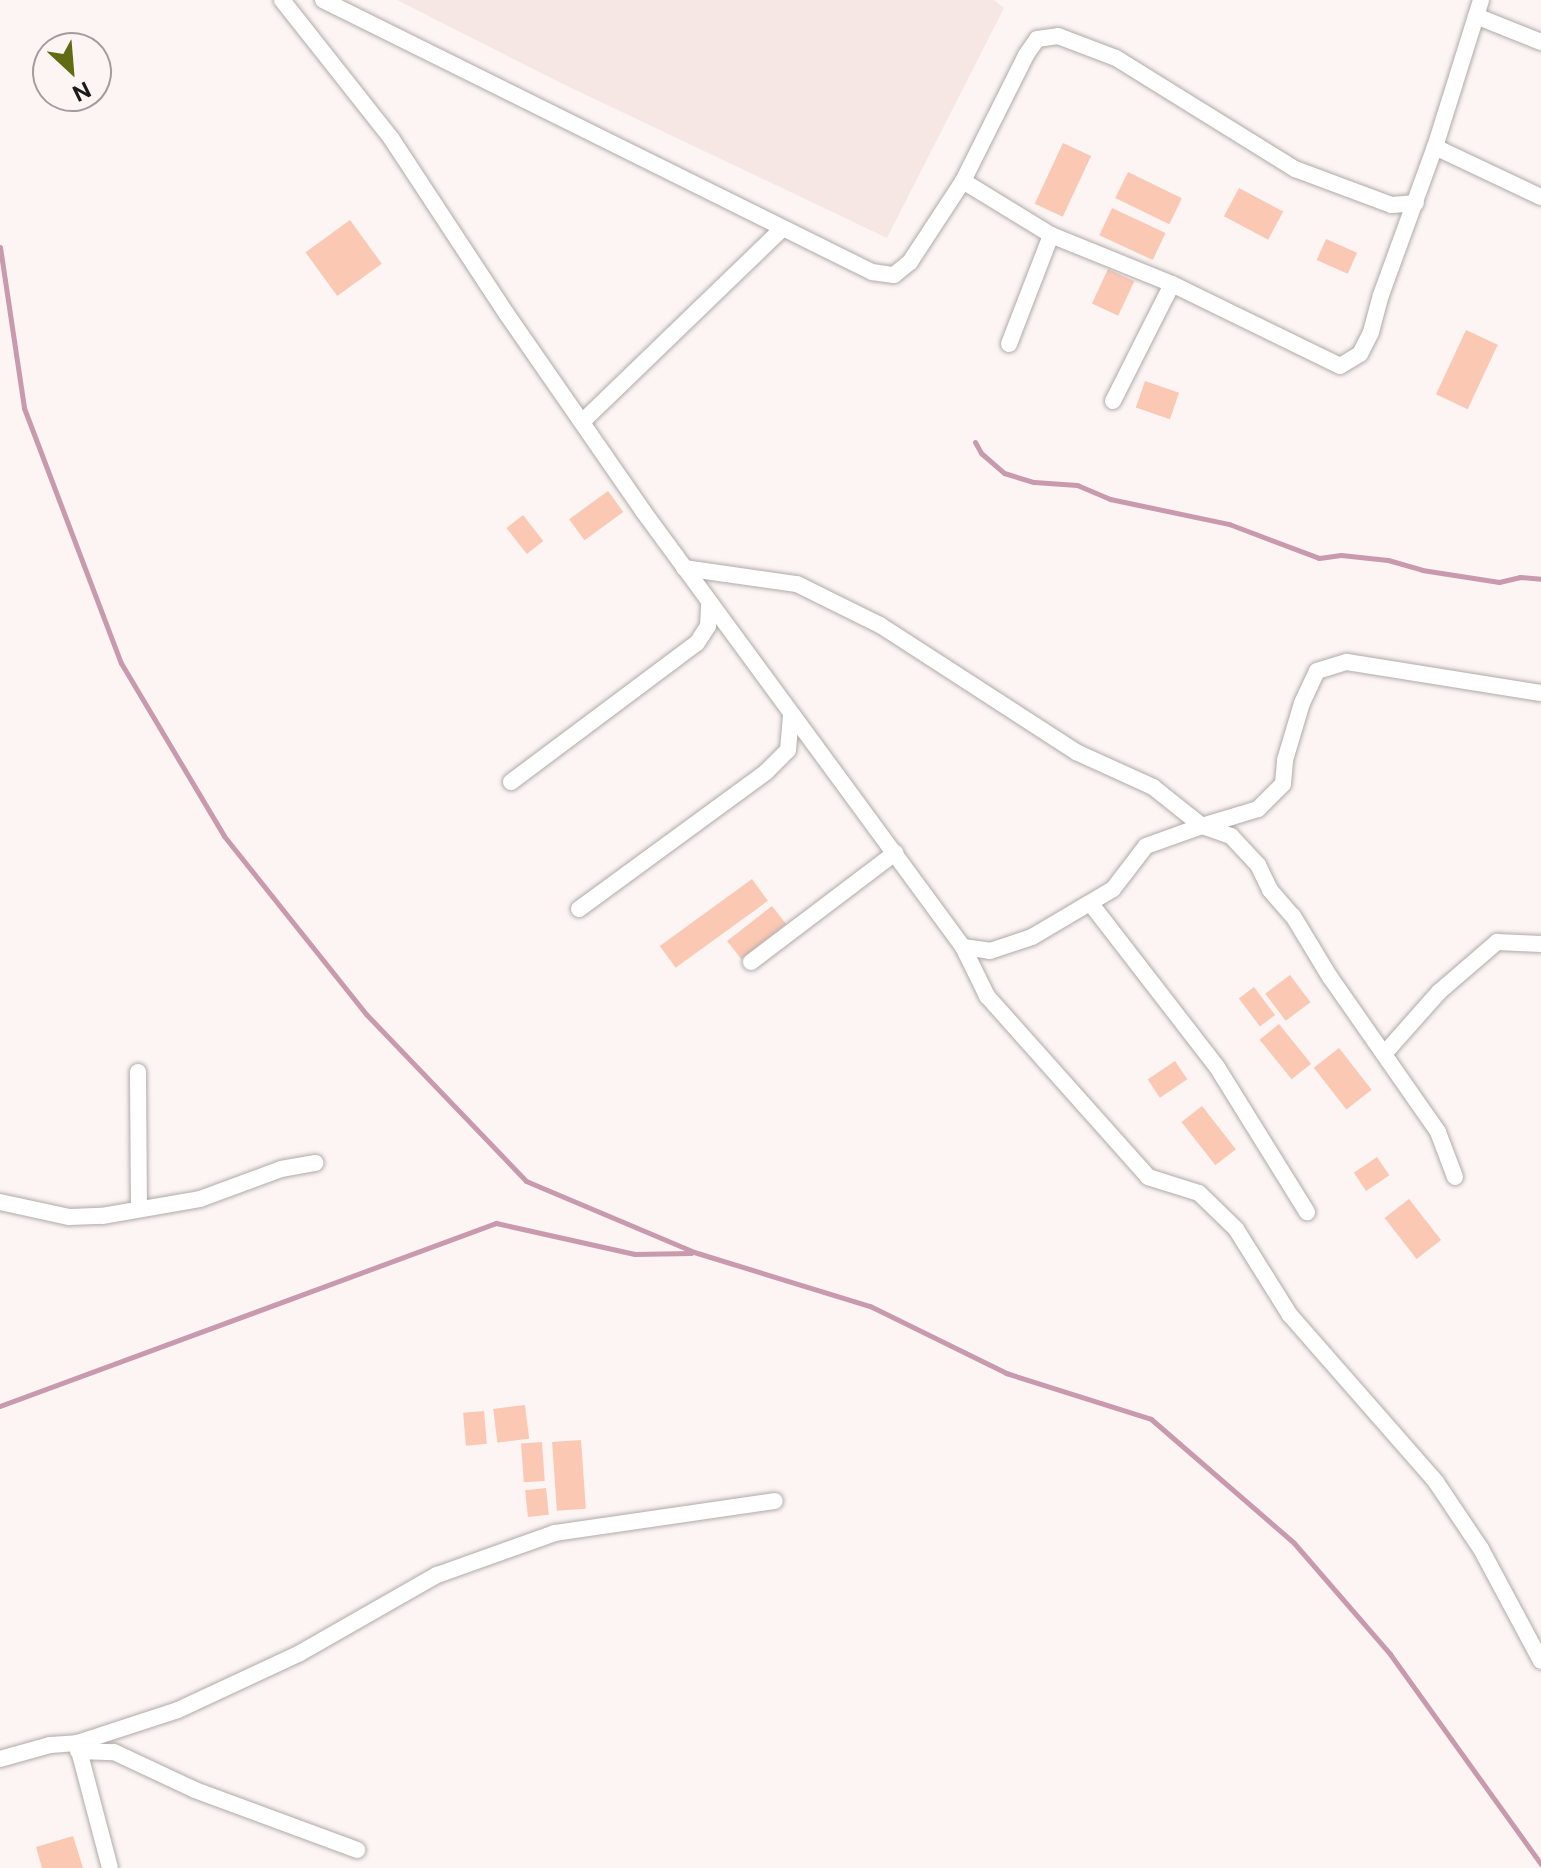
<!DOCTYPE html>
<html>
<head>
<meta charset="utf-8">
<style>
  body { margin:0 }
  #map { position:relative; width:1541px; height:1868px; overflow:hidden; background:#fcf5f4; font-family:"Public Sans",sans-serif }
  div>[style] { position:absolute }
  .built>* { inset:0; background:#f6e7e4 }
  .stream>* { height:5px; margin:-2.5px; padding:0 2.5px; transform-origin:2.5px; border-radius:2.5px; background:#c999ae }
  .building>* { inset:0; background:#fac8b3; transform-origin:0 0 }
  .roads { filter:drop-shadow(0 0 2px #b0aaa9) drop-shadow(0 0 2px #b0aaa9) }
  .minor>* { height:16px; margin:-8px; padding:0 8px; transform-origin:8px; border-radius:8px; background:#fff }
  span { translate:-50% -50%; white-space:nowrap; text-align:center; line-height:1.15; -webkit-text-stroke:6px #fcf5f4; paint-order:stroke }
  .north { position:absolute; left:32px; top:32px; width:80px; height:80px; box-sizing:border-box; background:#fcf5f4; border:2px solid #a29d9c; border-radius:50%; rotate:154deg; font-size:22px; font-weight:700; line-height:32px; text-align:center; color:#1c1919 }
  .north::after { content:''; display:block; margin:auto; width:28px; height:36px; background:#606b13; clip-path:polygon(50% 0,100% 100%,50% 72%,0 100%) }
</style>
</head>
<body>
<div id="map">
  <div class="built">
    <div style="clip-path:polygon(397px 0,994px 0,1004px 8px,887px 238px,565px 85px)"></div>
  </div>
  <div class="stream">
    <div style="left:0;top:247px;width:163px;rotate:81.5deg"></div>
    <div style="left:24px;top:408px;width:273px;rotate:69.2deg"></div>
    <div style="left:121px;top:663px;width:201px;rotate:59.2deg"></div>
    <div style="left:224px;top:836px;width:228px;rotate:51.4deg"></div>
    <div style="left:366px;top:1014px;width:231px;rotate:46.2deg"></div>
    <div style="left:526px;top:1181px;width:182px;rotate:22.9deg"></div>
    <div style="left:694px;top:1252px;width:184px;rotate:17.1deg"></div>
    <div style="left:870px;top:1306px;width:152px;rotate:26.2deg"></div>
    <div style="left:1006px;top:1373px;width:152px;rotate:17.6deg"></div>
    <div style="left:1151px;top:1419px;width:189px;rotate:40.9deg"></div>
    <div style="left:1294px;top:1543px;width:147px;rotate:49.1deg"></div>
    <div style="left:1390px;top:1654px;width:259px;rotate:54.3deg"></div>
    <div style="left:975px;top:442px;width:13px;rotate:61deg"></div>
    <div style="left:981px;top:453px;width:30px;rotate:41deg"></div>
    <div style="left:1004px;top:473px;width:31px;rotate:17deg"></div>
    <div style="left:1034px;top:482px;width:43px;rotate:4deg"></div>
    <div style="left:1077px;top:485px;width:36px;rotate:23deg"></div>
    <div style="left:1110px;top:499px;width:122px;rotate:11.9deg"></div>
    <div style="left:1229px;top:524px;width:96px;rotate:20.7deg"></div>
    <div style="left:1319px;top:558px;width:22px;rotate:-8deg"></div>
    <div style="left:1341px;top:555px;width:47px;rotate:6.1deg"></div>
    <div style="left:1388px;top:560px;width:35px;rotate:16deg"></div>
    <div style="left:1422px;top:570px;width:78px;rotate:8.9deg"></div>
    <div style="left:1499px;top:582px;width:22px;rotate:-13deg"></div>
    <div style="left:1520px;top:577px;width:21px;rotate:5deg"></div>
    <div style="left:0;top:1406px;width:529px;rotate:-20.25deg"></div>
    <div style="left:496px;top:1223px;width:142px;rotate:12.6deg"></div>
    <div style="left:635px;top:1254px;width:56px;rotate:-1deg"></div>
  </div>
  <div class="building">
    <div style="left:1063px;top:143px;width:31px;height:67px;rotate:25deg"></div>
    <div style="left:1128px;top:172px;width:60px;height:29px;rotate:26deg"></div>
    <div style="left:1239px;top:188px;width:50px;height:32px;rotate:28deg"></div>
    <div style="left:1112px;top:208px;width:59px;height:30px;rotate:25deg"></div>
    <div style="left:350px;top:220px;width:54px;height:55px;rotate:54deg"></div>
    <div style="left:1326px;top:239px;width:34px;height:23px;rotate:24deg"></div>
    <div style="left:1108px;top:269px;width:29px;height:38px;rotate:25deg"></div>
    <div style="left:1466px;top:330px;width:35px;height:71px;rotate:25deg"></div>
    <div style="left:1145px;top:381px;width:36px;height:28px;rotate:19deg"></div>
    <div style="left:608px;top:491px;width:26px;height:48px;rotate:54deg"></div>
    <div style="left:523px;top:515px;width:33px;height:21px;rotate:52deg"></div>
    <div style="left:752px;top:879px;width:27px;height:114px;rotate:54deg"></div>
    <div style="left:772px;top:906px;width:23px;height:57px;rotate:52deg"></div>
    <div style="left:1290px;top:975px;width:34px;height:31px;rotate:53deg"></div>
    <div style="left:1254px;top:987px;width:35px;height:19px;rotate:53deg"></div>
    <div style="left:1279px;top:1024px;width:51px;height:25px;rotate:51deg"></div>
    <div style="left:1339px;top:1048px;width:53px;height:32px;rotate:52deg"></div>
    <div style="left:1175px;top:1061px;width:22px;height:33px;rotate:56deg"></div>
    <div style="left:1202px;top:1106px;width:55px;height:26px;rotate:52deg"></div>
    <div style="left:1377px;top:1157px;width:22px;height:28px;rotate:56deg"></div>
    <div style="left:1409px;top:1199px;width:52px;height:31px;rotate:52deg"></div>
    <div style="left:525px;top:1405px;width:34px;height:32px;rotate:83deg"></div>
    <div style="left:484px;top:1411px;width:33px;height:21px;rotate:85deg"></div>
    <div style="left:581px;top:1440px;width:69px;height:29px;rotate:86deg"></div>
    <div style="left:542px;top:1442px;width:39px;height:21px;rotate:86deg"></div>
    <div style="left:546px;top:1488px;width:27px;height:21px;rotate:84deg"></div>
    <div style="clip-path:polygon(73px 1836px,83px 1868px,42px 1868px,36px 1847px)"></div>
  </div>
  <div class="roads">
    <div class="minor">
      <div style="left:282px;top:0;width:176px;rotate:51.7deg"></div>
      <div style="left:391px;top:138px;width:209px;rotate:56.7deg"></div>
      <div style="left:506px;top:313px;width:241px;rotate:55.3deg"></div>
      <div style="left:643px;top:511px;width:541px;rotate:53.72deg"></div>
      <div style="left:963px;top:947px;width:55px;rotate:63.9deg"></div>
      <div style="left:987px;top:996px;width:242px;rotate:48.3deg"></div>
      <div style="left:1148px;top:1177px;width:53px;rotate:17.4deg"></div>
      <div style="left:1199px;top:1193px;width:52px;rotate:44.2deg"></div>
      <div style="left:1236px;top:1229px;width:102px;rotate:57.9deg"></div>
      <div style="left:1290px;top:1315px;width:222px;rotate:48.8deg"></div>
      <div style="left:1436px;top:1482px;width:81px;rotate:56.1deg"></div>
      <div style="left:1481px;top:1549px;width:127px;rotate:61.8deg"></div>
      <div style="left:323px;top:0;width:613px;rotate:26.36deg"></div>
      <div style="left:872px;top:272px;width:22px;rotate:8deg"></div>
      <div style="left:894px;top:275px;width:21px;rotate:-39deg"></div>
      <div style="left:910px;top:262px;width:97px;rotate:-56.8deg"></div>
      <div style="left:963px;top:181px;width:141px;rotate:-63.4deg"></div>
      <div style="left:1026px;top:55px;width:19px;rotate:-55deg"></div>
      <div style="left:1037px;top:39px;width:21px;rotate:-8deg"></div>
      <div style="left:1058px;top:36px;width:62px;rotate:20.8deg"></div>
      <div style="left:1116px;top:58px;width:211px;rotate:31.8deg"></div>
      <div style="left:1295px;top:169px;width:103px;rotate:20.4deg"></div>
      <div style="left:1392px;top:205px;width:24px;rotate:-5deg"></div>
      <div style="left:1476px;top:16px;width:70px;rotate:21.8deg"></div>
      <div style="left:1435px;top:147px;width:117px;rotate:25.3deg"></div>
      <div style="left:963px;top:181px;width:103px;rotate:31.5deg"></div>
      <div style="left:1051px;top:235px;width:131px;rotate:22deg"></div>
      <div style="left:1172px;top:284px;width:187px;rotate:26deg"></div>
      <div style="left:1340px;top:366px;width:23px;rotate:-31deg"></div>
      <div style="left:1360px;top:354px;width:25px;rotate:-63deg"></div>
      <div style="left:1371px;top:332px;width:38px;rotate:-75deg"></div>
      <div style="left:1381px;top:295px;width:158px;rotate:-70deg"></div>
      <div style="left:1435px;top:147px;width:154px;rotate:-72.6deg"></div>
      <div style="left:1009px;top:344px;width:117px;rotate:-68.9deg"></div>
      <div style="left:1113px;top:401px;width:131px;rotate:-63.2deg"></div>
      <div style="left:582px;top:422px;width:279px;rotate:-44deg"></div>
      <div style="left:684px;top:568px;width:114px;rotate:8.1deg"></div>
      <div style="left:797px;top:584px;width:93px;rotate:26.3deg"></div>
      <div style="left:880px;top:625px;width:234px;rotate:32.9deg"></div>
      <div style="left:1076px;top:752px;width:85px;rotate:24.4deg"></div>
      <div style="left:1153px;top:787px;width:63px;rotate:38.5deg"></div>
      <div style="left:1202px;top:826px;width:59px;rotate:-16.9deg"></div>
      <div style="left:1258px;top:809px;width:35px;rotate:-45deg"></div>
      <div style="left:1283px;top:784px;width:24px;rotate:-85deg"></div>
      <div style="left:1285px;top:760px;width:59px;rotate:-73.4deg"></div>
      <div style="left:1302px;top:703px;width:35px;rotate:-65deg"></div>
      <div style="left:1317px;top:671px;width:31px;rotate:-17deg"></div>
      <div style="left:1347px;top:662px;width:196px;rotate:9.1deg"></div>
      <div style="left:511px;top:782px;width:232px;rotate:-36.8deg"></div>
      <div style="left:697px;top:643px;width:20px;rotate:-57deg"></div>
      <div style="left:708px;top:626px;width:22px;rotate:-87deg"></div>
      <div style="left:1091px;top:904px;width:206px;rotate:52.3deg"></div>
      <div style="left:1217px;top:1067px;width:171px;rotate:58.2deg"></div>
      <div style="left:579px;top:909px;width:232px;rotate:-36.2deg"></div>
      <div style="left:766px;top:772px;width:31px;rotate:-45deg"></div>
      <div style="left:788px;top:750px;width:35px;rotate:-85deg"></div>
      <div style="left:963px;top:947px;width:27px;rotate:8deg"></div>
      <div style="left:990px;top:951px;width:44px;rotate:-18.4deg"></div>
      <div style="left:1032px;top:937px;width:94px;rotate:-30.7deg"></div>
      <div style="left:1113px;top:889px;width:54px;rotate:-52.5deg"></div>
      <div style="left:1146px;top:846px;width:59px;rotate:-19.7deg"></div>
      <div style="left:1202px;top:826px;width:31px;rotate:19deg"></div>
      <div style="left:1231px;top:836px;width:40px;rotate:47deg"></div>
      <div style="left:1258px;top:865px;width:28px;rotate:64deg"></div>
      <div style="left:1270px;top:890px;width:35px;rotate:49deg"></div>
      <div style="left:1293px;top:916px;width:71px;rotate:58.8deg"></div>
      <div style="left:1330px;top:977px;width:189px;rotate:55.1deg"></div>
      <div style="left:1438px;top:1132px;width:48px;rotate:69.3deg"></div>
      <div style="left:751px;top:962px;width:181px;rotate:-37.1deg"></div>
      <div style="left:1384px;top:1054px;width:83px;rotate:-48.4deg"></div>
      <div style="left:1439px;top:992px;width:77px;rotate:-40.8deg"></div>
      <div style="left:1497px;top:942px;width:44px;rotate:2.6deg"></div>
      <div style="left:138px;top:1072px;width:137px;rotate:89.6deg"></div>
      <div style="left:0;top:1202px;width:71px;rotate:12.3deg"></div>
      <div style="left:69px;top:1217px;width:33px;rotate:-2deg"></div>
      <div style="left:102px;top:1216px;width:99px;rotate:-9.8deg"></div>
      <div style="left:200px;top:1199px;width:86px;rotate:-20.3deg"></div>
      <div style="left:281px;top:1169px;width:35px;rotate:-10deg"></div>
      <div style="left:77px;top:1743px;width:106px;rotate:-18.1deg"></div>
      <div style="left:178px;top:1710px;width:135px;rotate:-25deg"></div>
      <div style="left:300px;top:1653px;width:158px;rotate:-29.7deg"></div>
      <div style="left:437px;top:1575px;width:125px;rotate:-19.6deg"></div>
      <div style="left:555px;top:1533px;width:222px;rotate:-8.3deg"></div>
      <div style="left:78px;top:1751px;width:36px;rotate:2deg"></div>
      <div style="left:114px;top:1752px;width:89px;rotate:25.1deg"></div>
      <div style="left:195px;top:1790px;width:173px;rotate:20.3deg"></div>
      <div style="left:0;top:1759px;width:52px;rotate:-15.6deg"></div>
      <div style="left:50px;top:1745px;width:27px;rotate:-4deg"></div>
      <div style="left:77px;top:1743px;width:129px;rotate:75.2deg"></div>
    </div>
  </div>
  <div class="north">N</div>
</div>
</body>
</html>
